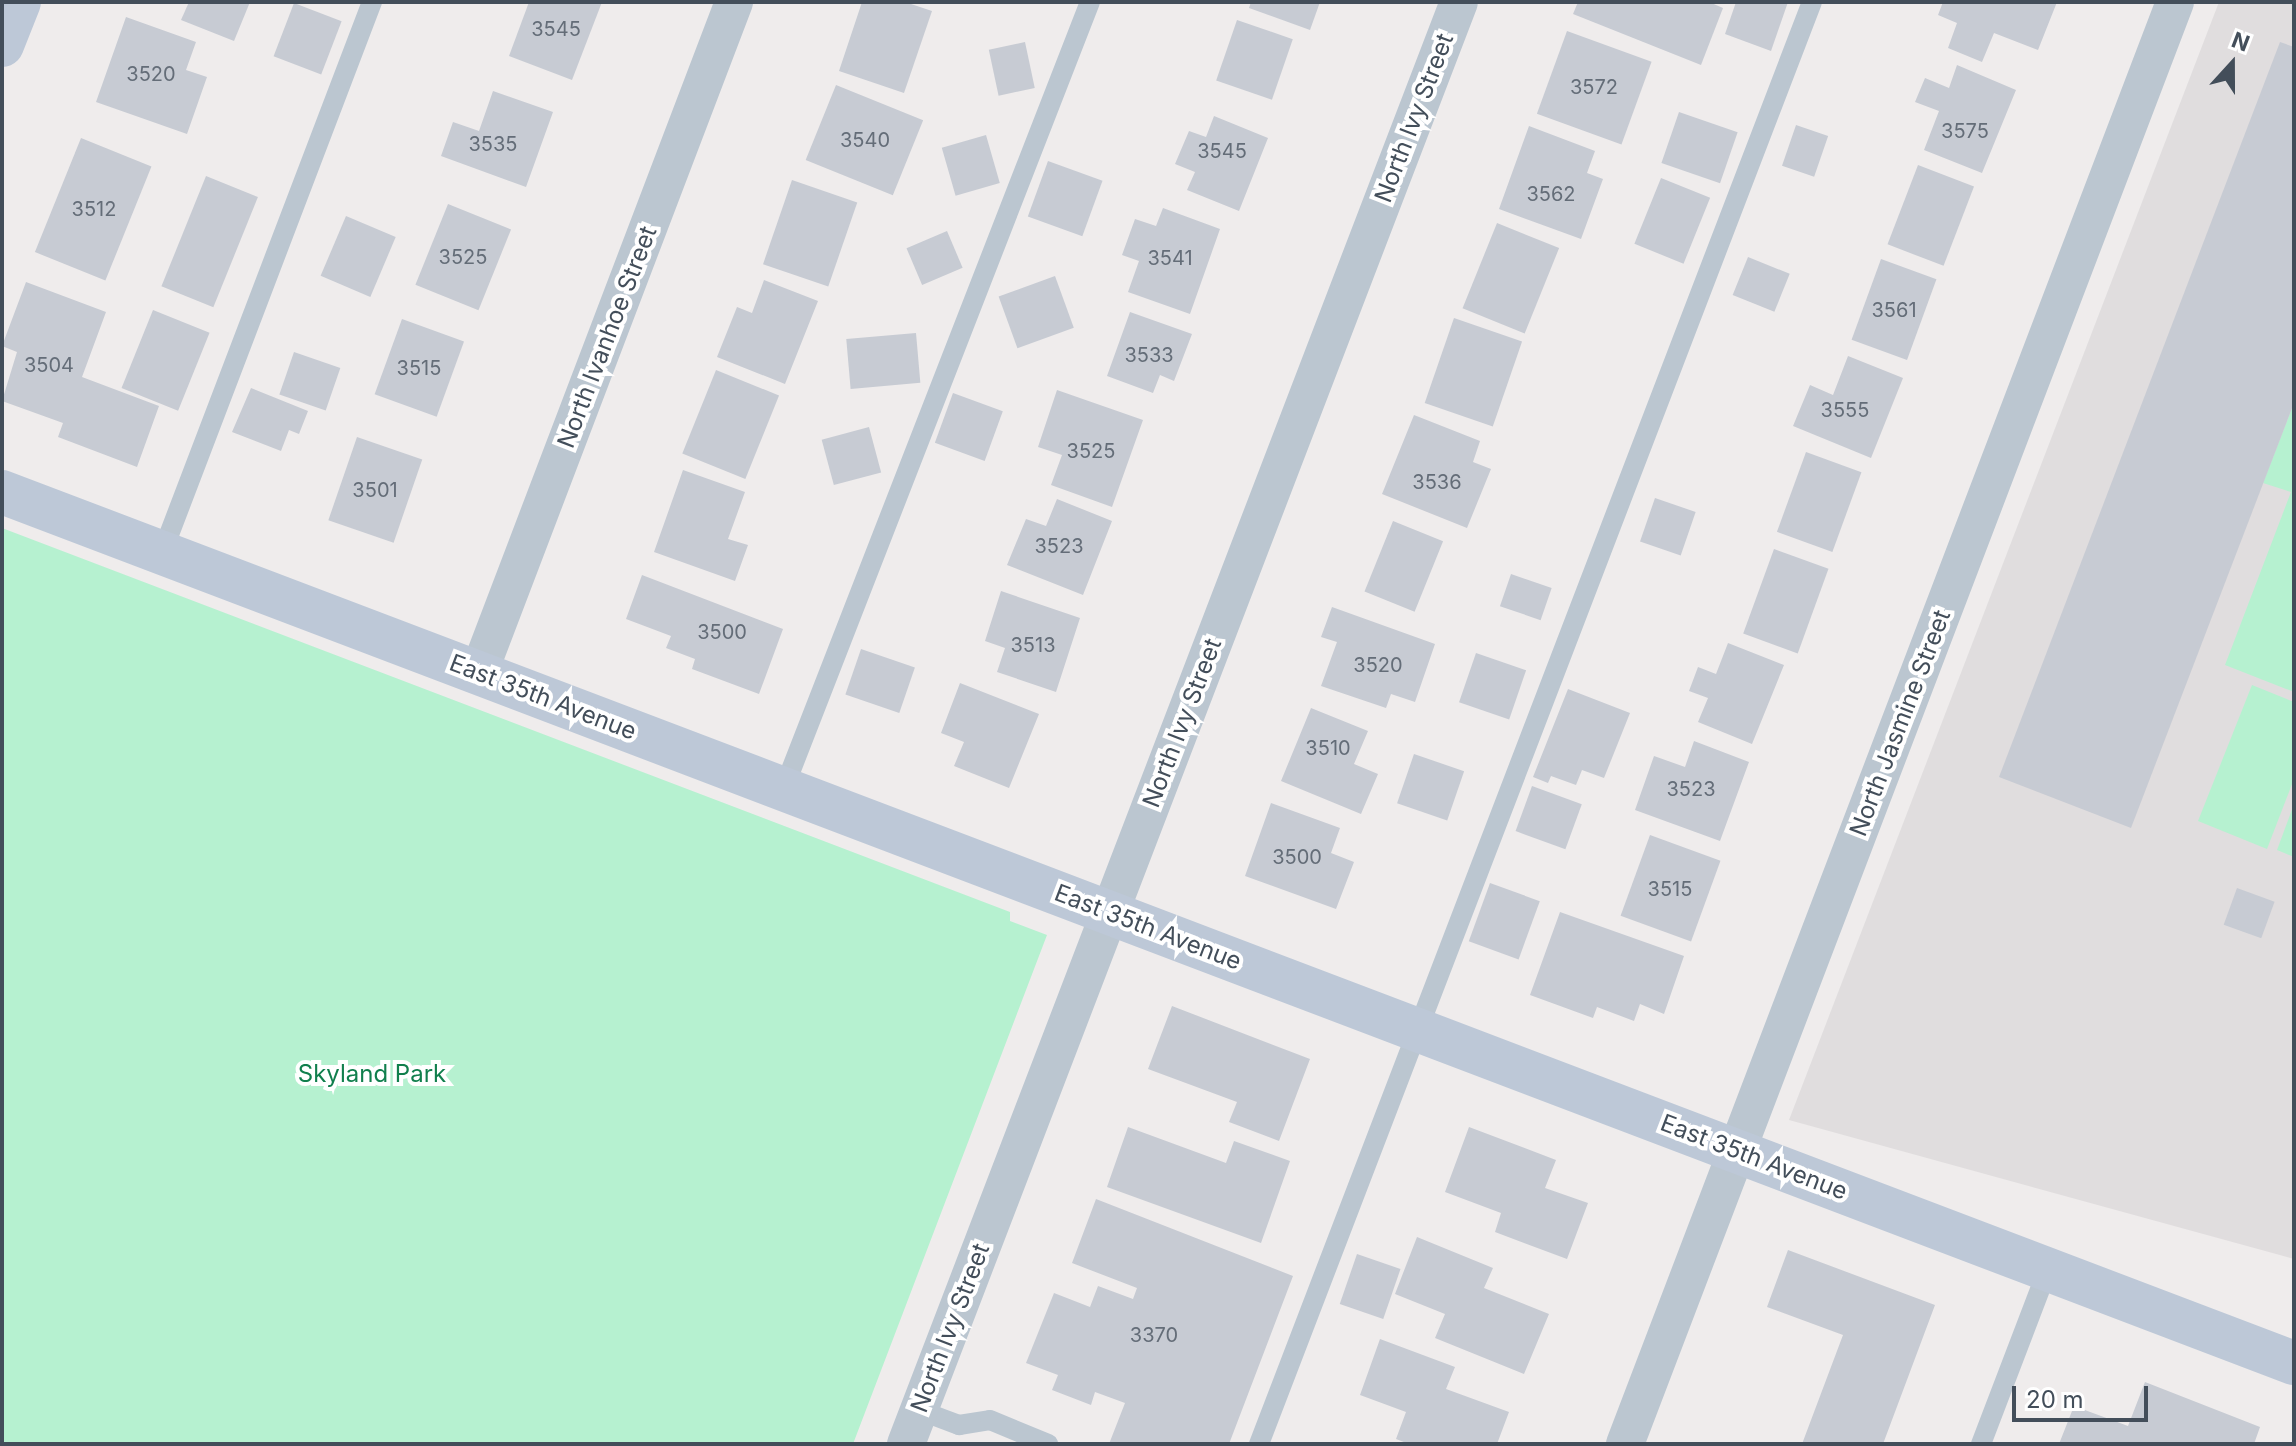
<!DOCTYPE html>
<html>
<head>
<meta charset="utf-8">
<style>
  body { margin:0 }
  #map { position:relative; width:2296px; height:1446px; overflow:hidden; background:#efecec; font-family:Inter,sans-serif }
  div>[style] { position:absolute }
  .education>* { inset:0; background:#e0ddde }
  .green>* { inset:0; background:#b6f1d0 }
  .building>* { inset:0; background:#c7cbd3; transform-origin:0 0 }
  .lane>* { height:20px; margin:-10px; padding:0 10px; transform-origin:10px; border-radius:10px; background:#bbc6d0 }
  .street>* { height:38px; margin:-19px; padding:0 19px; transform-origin:19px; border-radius:19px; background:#bbc6d0 }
  .secondary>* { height:44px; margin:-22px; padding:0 22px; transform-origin:22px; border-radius:22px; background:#bdc8d7 }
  span { translate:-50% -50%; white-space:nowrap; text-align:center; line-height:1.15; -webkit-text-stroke:8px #fff; paint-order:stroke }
  .number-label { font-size:20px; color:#646d78 }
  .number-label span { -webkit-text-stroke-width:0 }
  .street-label { font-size:24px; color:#434e5a }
  .park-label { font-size:24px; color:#117f4d }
  .frame { position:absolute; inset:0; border:4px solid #434e5a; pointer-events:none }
  .north { position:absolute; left:2192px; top:24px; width:80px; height:80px; -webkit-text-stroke:6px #fff; paint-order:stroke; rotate:21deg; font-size:22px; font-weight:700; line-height:32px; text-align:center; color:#434e5a }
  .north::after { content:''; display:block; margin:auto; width:28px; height:36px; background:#434e5a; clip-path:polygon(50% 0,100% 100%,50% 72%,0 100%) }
  .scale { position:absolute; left:2012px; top:1386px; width:136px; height:36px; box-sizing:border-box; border:4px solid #434e5a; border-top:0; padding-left:10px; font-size:24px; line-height:28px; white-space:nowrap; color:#434e5a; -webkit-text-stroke:6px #fff; paint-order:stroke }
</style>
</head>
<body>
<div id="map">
  <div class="education">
    <div style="clip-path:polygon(2219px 2px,2294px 2px,2294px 1259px,1789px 1120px)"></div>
  </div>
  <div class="green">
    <div style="clip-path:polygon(2294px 403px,2294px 692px,2225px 665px,2291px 492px,2263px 483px)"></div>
    <div style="clip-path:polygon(2px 528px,1010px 912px,1010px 921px,1047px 935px,853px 1444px,2px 1444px)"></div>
    <div style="clip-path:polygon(2252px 685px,2294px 702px,2294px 779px,2267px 849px,2198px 821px)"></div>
    <div style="clip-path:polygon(2294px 804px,2294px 857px,2277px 850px)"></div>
  </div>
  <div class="building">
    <div style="clip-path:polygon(189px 2px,250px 2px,234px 41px,181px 20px)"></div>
    <div style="clip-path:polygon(529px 2px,602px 2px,572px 80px,509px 56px)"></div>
    <div style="clip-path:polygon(862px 2px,905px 2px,932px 11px,904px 93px,839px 71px)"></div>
    <div style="clip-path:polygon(1251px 2px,1320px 2px,1310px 30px,1249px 8px)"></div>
    <div style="clip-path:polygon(1578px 2px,1709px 2px,1723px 8px,1701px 65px,1573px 14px)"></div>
    <div style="clip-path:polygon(1736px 2px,1788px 2px,1771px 51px,1725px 34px)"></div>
    <div style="clip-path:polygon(1943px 2px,2057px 2px,2038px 50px,1994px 33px,1982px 62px,1948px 48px,1957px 23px,1938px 15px)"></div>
    <div style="left:294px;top:3px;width:51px;height:57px;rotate:21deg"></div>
    <div style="clip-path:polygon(126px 17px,196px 42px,186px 70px,207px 77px,187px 134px,96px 102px)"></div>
    <div style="left:1237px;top:20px;width:59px;height:64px;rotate:19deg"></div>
    <div style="left:1567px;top:31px;width:90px;height:88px;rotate:20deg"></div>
    <div style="left:1025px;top:42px;width:47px;height:37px;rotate:78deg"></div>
    <div style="clip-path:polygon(2280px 42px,2294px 47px,2294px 403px,2131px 828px,1999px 777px)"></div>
    <div style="clip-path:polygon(1957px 65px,2016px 90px,1982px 173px,1924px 150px,1939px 111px,1915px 102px,1925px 78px,1949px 88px)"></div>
    <div style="left:836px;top:85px;width:94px;height:81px;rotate:22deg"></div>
    <div style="clip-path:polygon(493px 91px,553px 112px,526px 187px,441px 156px,453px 122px,479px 131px)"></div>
    <div style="left:1679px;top:112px;width:62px;height:54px;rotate:19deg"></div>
    <div style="clip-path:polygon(1214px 116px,1268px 138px,1239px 211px,1187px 190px,1195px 172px,1175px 164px,1189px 131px,1206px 137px)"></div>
    <div style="left:1796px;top:125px;width:34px;height:43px;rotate:19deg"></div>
    <div style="clip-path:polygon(1529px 126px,1595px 151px,1587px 173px,1603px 179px,1581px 239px,1499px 209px)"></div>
    <div style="left:986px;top:135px;width:50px;height:46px;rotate:74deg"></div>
    <div style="left:81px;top:138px;width:76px;height:123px;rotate:22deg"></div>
    <div style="left:1048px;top:161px;width:58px;height:59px;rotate:20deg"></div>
    <div style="left:1918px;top:165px;width:60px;height:85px;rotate:21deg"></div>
    <div style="left:206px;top:176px;width:56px;height:119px;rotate:22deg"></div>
    <div style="left:1661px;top:178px;width:53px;height:71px;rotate:22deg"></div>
    <div style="left:792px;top:180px;width:69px;height:89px;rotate:19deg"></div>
    <div style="left:448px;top:204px;width:68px;height:87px;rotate:22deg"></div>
    <div style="clip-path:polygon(1163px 208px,1220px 229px,1190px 314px,1128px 292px,1139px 261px,1122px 255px,1135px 219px,1156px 226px)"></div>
    <div style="left:346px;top:216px;width:54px;height:65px;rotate:23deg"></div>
    <div style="left:1497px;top:223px;width:67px;height:92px;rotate:22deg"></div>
    <div style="left:947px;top:231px;width:40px;height:44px;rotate:67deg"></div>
    <div style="left:1748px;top:257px;width:45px;height:41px;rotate:22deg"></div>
    <div style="left:1881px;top:259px;width:59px;height:86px;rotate:20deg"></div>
    <div style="left:1055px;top:276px;width:55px;height:60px;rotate:70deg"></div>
    <div style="clip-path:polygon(764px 280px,818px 301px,785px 384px,717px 357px,737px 307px,752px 313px)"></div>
    <div style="clip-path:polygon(26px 282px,106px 312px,82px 377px,159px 406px,137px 467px,58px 437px,63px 423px,2px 401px,17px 352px,2px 346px)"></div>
    <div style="left:153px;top:310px;width:61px;height:84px;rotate:22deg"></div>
    <div style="clip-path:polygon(1130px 312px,1192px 334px,1174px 381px,1160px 375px,1153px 393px,1107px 376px)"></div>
    <div style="left:1454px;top:318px;width:72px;height:90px;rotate:19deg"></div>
    <div style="left:402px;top:319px;width:66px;height:80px;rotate:20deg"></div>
    <div style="left:916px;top:333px;width:50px;height:70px;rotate:85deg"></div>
    <div style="left:294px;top:352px;width:49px;height:45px;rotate:19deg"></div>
    <div style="clip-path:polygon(1848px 356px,1903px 378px,1871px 458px,1793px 426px,1810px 385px,1833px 395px)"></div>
    <div style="left:716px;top:370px;width:68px;height:90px;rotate:22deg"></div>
    <div style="clip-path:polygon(251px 388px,308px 411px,299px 434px,289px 430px,281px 451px,232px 432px)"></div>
    <div style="clip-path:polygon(1057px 390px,1143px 420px,1112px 507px,1051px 485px,1062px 455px,1038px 447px)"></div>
    <div style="left:953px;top:393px;width:53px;height:53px;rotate:20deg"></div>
    <div style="clip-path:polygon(1414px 415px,1480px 441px,1473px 462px,1491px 469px,1467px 528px,1382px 494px)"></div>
    <div style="left:869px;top:427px;width:47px;height:49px;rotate:75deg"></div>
    <div style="left:357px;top:437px;width:69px;height:88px;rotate:19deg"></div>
    <div style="left:1806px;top:452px;width:59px;height:85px;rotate:20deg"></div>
    <div style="clip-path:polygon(683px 470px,745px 492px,728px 539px,748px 545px,735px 581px,654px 552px)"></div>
    <div style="left:1655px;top:498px;width:43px;height:46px;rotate:19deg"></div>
    <div style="clip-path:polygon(1057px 499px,1112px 521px,1083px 595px,1007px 565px,1026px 519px,1046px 526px)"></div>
    <div style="left:1393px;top:521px;width:54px;height:76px;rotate:22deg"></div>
    <div style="left:1774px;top:549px;width:58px;height:90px;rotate:20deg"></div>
    <div style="left:1511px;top:574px;width:43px;height:34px;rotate:19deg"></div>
    <div style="clip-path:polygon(642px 575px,783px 629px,759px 694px,692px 669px,695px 659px,666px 648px,671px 636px,626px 619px)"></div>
    <div style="clip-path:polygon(1001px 591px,1080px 618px,1056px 692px,997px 672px,1005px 648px,985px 641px)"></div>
    <div style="clip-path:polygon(1332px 607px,1435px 644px,1415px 702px,1391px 694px,1386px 708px,1321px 686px,1337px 642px,1321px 637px)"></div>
    <div style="clip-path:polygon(1728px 643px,1784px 665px,1752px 744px,1698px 722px,1708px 698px,1689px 691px,1698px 667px,1716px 674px)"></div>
    <div style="left:861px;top:649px;width:57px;height:48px;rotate:19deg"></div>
    <div style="left:1476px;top:653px;width:53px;height:52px;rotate:19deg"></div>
    <div style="clip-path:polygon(960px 683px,1039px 714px,1009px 788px,954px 766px,964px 742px,941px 733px)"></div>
    <div style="clip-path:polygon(1568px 689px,1630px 713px,1604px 778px,1582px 770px,1576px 785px,1551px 776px,1548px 783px,1533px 777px)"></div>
    <div style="clip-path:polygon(1311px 708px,1368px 731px,1354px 764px,1378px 774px,1361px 814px,1281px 781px)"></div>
    <div style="clip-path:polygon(1694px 741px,1749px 762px,1720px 841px,1635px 810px,1654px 756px,1685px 767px)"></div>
    <div style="left:1414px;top:754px;width:53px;height:52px;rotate:19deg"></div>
    <div style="left:1532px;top:786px;width:53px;height:48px;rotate:20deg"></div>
    <div style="clip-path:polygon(1271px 803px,1340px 828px,1331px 853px,1354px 862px,1336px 909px,1245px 876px)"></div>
    <div style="left:1650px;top:835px;width:75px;height:86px;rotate:20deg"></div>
    <div style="left:1490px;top:883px;width:53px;height:62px;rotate:20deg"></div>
    <div style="left:2237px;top:888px;width:40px;height:39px;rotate:20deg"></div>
    <div style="clip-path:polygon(1560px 912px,1684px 956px,1664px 1014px,1640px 1004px,1634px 1021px,1597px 1007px,1593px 1018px,1530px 995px)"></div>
    <div style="clip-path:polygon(1172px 1006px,1310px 1059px,1279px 1141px,1229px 1122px,1237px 1102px,1148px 1069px)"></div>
    <div style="clip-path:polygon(1128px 1127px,1226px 1163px,1234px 1141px,1290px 1161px,1261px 1243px,1107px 1187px)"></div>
    <div style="clip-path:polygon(1469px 1127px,1556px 1160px,1545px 1188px,1588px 1203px,1567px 1259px,1495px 1232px,1501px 1213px,1445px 1192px)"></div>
    <div style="clip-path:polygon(1096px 1199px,1293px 1276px,1229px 1444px,1109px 1444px,1125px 1403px,1095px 1392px,1091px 1405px,1052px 1390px,1058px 1375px,1026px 1363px,1054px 1293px,1090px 1307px,1098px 1286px,1133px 1299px,1137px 1288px,1072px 1263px)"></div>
    <div style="clip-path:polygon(1417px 1237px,1493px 1268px,1484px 1288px,1549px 1314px,1524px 1374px,1435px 1338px,1445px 1314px,1395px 1294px)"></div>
    <div style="clip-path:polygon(1788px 1250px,1935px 1305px,1883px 1444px,1802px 1444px,1843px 1335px,1767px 1307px)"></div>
    <div style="left:1357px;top:1254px;width:46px;height:53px;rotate:19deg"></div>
    <div style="clip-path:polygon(1380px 1339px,1455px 1367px,1446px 1389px,1509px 1412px,1497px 1444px,1409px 1444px,1396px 1439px,1406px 1412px,1360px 1395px)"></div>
    <div style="clip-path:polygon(2145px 1382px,2260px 1427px,2254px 1444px,2059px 1444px,2074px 1406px,2128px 1426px)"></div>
  </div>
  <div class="lane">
    <div style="left:162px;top:553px;width:590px;rotate:-69.14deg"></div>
    <div style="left:784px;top:788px;width:843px;rotate:-68.73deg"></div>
    <div style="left:919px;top:1410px;width:43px;rotate:20.6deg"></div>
    <div style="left:959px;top:1425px;width:31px;rotate:-9deg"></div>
    <div style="left:990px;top:1420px;width:63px;rotate:22.5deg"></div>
    <div style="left:1259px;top:1444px;width:1544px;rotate:-69.02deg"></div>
    <div style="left:1981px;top:1444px;width:187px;rotate:-69.1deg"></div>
  </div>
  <div class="street">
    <div style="left:479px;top:672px;width:717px;rotate:-69.16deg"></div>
    <div style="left:906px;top:1444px;width:1544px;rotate:-69.02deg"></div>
    <div style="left:1625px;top:1444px;width:1543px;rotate:-69.12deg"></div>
  </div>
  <div class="secondary">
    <div style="left:2px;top:45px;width:46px;rotate:-68.4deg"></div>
    <div style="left:2px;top:492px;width:2452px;rotate:20.81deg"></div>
  </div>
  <div class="number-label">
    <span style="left:556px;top:29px">3545</span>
    <span style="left:151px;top:74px">3520</span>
    <span style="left:1594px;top:87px">3572</span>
    <span style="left:1965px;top:131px">3575</span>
    <span style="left:865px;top:140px">3540</span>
    <span style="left:493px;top:144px">3535</span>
    <span style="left:1222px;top:151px">3545</span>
    <span style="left:1551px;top:194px">3562</span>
    <span style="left:94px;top:209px">3512</span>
    <span style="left:463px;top:257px">3525</span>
    <span style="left:1170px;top:258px">3541</span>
    <span style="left:1894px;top:310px">3561</span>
    <span style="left:1149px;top:355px">3533</span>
    <span style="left:49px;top:365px">3504</span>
    <span style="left:419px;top:368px">3515</span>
    <span style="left:1845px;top:410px">3555</span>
    <span style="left:1091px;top:451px">3525</span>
    <span style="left:1437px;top:482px">3536</span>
    <span style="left:375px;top:490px">3501</span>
    <span style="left:1059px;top:546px">3523</span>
    <span style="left:722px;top:632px">3500</span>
    <span style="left:1033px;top:645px">3513</span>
    <span style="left:1378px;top:665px">3520</span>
    <span style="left:1328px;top:748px">3510</span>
    <span style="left:1691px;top:789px">3523</span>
    <span style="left:1297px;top:857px">3500</span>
    <span style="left:1670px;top:889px">3515</span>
    <span style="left:1154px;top:1335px">3370</span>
  </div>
  <div class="street-label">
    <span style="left:1414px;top:118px;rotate:-69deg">North Ivy Street</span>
    <span style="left:607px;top:337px;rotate:-69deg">North Ivanhoe Street</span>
    <span style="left:543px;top:697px;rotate:21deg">East 35th Avenue</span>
    <span style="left:1182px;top:723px;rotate:-69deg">North Ivy Street</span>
    <span style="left:1900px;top:723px;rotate:-69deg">North Jasmine Street</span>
    <span style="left:1148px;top:927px;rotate:21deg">East 35th Avenue</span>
    <span style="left:1754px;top:1157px;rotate:21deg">East 35th Avenue</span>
    <span style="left:950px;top:1328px;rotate:-69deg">North Ivy Street</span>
  </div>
  <div class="park-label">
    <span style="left:372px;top:1074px">Skyland Park</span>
  </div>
  <div class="frame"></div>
  <div class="north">N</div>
  <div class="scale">20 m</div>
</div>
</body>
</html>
